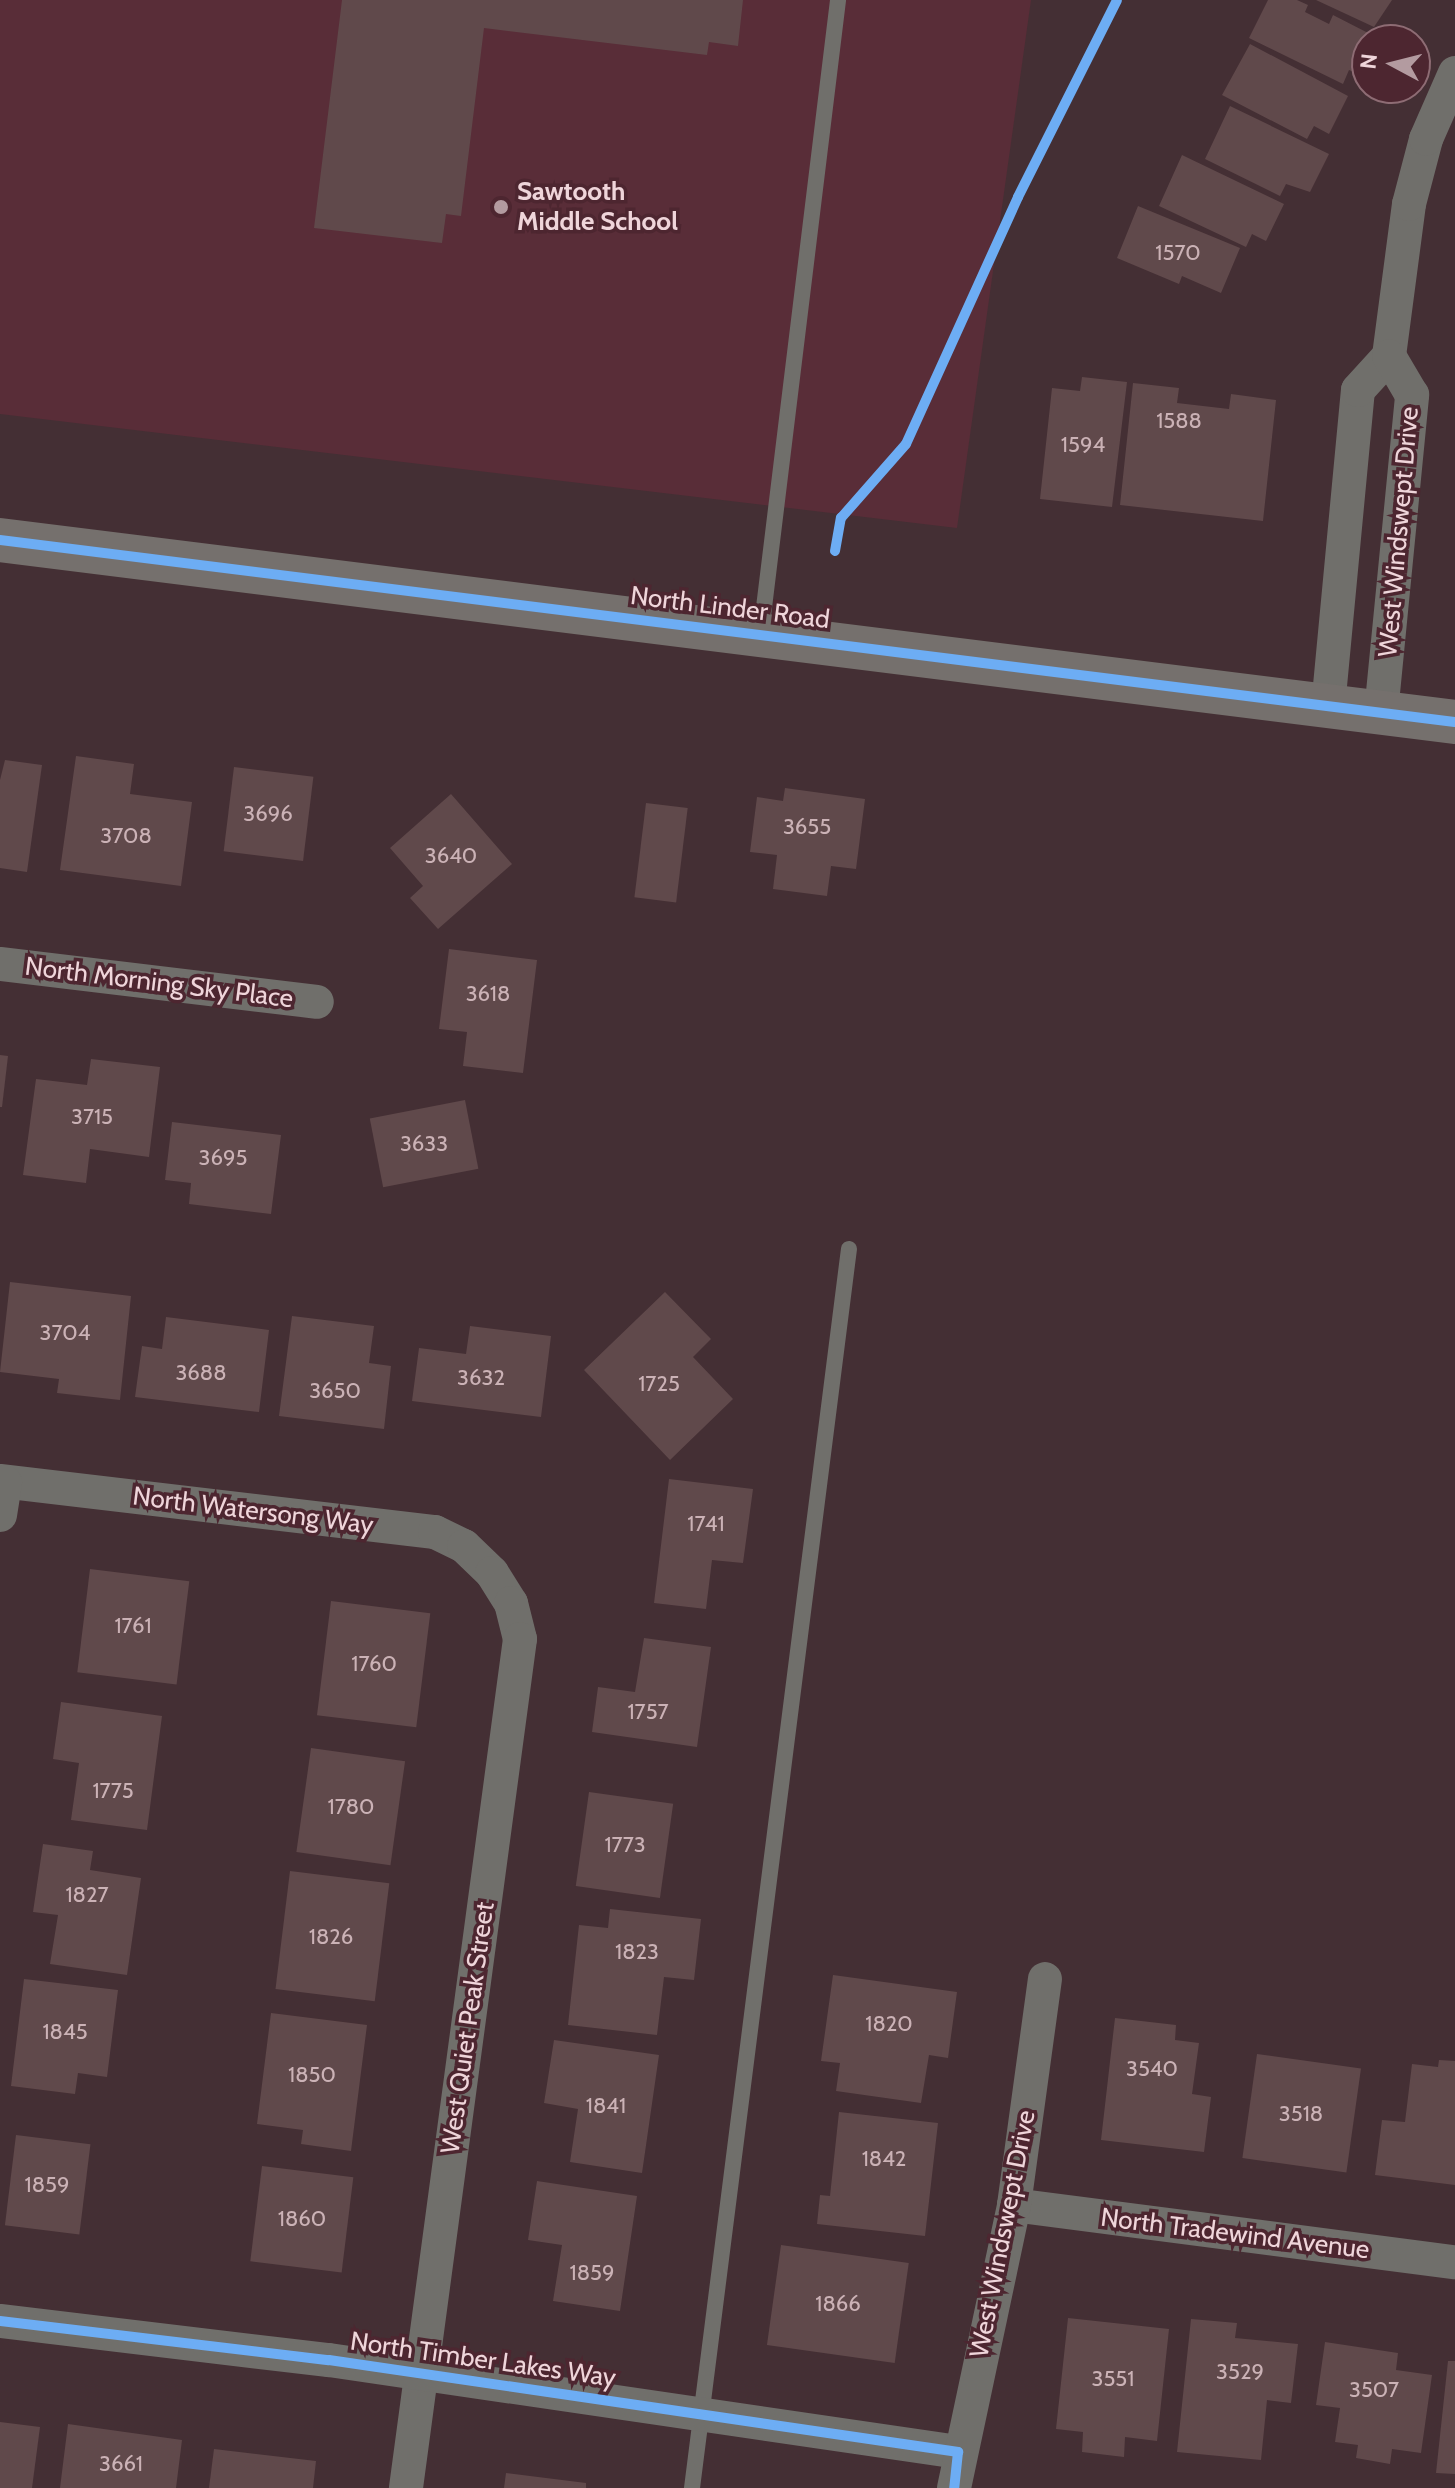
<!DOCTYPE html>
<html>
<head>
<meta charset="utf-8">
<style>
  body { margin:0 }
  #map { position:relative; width:1455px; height:2488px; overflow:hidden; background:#442f34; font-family:Cabin,sans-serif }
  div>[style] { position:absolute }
  .built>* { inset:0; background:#592d38 }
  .building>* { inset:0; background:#60494b; transform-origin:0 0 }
  .lane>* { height:16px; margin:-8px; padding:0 8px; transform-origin:8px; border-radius:8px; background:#706f6b }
  .street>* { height:34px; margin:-17px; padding:0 17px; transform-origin:17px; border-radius:17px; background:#706f6b }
  .secondary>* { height:44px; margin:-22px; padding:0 22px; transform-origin:22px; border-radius:22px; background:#75706d }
  .cycleway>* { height:10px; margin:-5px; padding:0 5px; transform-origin:5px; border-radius:5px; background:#6dadf4 }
  .dots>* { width:22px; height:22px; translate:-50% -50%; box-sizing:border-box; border:4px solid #4d2630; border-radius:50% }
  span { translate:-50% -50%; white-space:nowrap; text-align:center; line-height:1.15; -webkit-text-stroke:7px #4d2630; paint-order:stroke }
  .number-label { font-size:22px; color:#cbb2b6 }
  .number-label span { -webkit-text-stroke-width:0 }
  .poi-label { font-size:26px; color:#efd5da; font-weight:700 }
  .left { translate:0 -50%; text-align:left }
  .street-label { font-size:26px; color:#efd5da }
  .north { position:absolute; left:1351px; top:24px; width:80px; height:80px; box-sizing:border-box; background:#4d2630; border:2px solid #8e6c74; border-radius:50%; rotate:277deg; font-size:22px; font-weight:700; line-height:32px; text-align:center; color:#efd5da }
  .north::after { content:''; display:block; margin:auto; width:28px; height:36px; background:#b39ba0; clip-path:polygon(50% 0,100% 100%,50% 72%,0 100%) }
</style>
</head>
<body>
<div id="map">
  <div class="built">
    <div style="clip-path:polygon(0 0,1031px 0,957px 528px,0 414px)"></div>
  </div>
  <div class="building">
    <div style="clip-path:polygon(342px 0,743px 0,738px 46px,709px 42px,707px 55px,484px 28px,461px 216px,446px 214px,442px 243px,314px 228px)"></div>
    <div style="clip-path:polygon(1268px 0,1297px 0,1308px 5px,1305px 12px,1329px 24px,1333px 15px,1374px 36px,1367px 40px,1356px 73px,1349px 70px,1343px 84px,1249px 38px)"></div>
    <div style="clip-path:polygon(1316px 0,1392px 0,1374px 27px)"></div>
    <div style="clip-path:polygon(1250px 44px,1348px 96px,1329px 134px,1314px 126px,1307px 139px,1222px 95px)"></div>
    <div style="clip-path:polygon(1230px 106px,1329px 154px,1310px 192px,1286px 184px,1280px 196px,1205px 159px)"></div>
    <div style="clip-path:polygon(1182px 155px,1284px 204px,1266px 241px,1252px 234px,1246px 247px,1159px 206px)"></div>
    <div style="clip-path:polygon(1138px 206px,1240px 248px,1221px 293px,1182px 276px,1179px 284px,1117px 258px)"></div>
    <div style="clip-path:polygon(1082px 377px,1127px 382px,1112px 507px,1040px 499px,1052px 388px,1080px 391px)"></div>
    <div style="clip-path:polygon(1133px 383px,1179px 388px,1177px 403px,1229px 409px,1231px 394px,1276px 400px,1263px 521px,1120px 505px)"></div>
    <div style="clip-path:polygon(76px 756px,134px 764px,130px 794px,192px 802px,181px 886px,60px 870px)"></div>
    <div style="clip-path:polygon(5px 760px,42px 765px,27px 872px,0 868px,0 780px)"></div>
    <div style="left:234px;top:767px;width:80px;height:85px;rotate:7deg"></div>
    <div style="clip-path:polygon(785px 788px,865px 799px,856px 869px,831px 866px,827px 896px,773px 889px,777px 855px,750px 852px,757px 797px,783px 801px)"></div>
    <div style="clip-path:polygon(451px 794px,512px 864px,438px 929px,410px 898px,423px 886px,390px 848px)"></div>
    <div style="left:646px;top:803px;width:42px;height:95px;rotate:7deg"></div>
    <div style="clip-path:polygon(449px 949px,537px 960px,523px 1073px,463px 1066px,467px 1032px,439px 1029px)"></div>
    <div style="clip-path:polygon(0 1055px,8px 1056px,2px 1107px,0 1107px)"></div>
    <div style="clip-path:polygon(91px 1059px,160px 1067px,149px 1157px,90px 1149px,86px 1183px,23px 1175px,36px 1079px,87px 1085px)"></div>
    <div style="left:465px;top:1100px;width:70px;height:97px;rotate:79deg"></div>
    <div style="clip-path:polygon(172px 1122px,281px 1135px,271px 1214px,189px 1204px,191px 1183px,165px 1180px)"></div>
    <div style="clip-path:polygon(10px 1282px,131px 1296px,120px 1400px,57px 1393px,59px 1379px,0 1372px)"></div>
    <div style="clip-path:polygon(665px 1292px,711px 1339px,693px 1357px,733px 1399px,670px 1460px,584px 1370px)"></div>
    <div style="clip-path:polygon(292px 1316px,374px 1326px,369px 1363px,391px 1366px,384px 1429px,279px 1416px)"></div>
    <div style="clip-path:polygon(166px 1317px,269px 1330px,259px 1412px,135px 1397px,142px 1346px,162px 1349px)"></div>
    <div style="clip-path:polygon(470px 1326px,551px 1336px,541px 1417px,412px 1401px,419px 1348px,466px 1354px)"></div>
    <div style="clip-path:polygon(669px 1479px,753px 1489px,743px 1563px,712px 1560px,706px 1609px,654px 1603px)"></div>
    <div style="left:90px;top:1569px;width:100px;height:104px;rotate:7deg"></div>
    <div style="left:331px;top:1601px;width:100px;height:115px;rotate:7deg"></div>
    <div style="clip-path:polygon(644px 1638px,711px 1647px,697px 1747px,592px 1732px,598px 1687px,635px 1692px)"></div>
    <div style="clip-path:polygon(61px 1702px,162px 1716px,147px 1830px,71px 1820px,79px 1763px,53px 1759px)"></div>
    <div style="left:311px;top:1748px;width:95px;height:105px;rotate:8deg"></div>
    <div style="left:589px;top:1792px;width:85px;height:95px;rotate:8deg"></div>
    <div style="clip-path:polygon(43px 1844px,93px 1851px,90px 1870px,141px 1878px,127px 1975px,50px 1964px,58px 1915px,33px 1912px)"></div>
    <div style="left:290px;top:1871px;width:100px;height:119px;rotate:7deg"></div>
    <div style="clip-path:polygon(610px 1909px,701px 1919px,694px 1980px,664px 1977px,657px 2035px,568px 2025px,579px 1925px,608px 1928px)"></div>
    <div style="clip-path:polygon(833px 1975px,957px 1992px,948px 2058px,929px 2055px,921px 2103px,836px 2091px,840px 2063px,821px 2061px)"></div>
    <div style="clip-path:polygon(24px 1979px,118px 1990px,107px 2077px,78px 2073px,75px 2094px,11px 2086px)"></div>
    <div style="clip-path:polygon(271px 2013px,367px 2025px,351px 2151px,301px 2144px,303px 2130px,257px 2124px)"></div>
    <div style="clip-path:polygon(1115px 2018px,1176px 2025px,1175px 2040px,1199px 2043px,1192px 2094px,1211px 2097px,1204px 2152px,1101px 2140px)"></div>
    <div style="clip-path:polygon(554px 2040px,659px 2055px,642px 2173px,570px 2162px,578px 2109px,544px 2103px)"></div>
    <div style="left:1257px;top:2054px;width:105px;height:105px;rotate:8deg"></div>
    <div style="clip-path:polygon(1439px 2060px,1455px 2061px,1455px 2185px,1375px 2175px,1382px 2120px,1405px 2122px,1412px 2064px,1438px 2067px)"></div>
    <div style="clip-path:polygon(839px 2112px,938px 2123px,925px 2236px,817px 2224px,820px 2195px,830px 2196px)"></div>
    <div style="left:16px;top:2135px;width:75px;height:91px;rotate:7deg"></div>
    <div style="left:262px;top:2166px;width:92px;height:96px;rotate:7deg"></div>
    <div style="clip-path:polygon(537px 2181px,637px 2196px,620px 2311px,553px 2301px,562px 2245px,528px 2240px)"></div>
    <div style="left:781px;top:2245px;width:129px;height:101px;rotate:8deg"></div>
    <div style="clip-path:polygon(1068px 2318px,1169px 2329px,1157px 2441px,1125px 2437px,1124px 2457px,1082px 2452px,1083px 2432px,1056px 2429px)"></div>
    <div style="clip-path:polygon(1191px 2319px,1237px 2323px,1235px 2338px,1298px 2344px,1291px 2403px,1267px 2400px,1261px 2460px,1177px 2452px)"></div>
    <div style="clip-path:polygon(1325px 2342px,1398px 2353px,1396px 2370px,1432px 2375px,1421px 2453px,1392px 2449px,1390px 2464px,1356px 2458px,1358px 2445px,1335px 2442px,1340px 2408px,1316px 2405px)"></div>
    <div style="clip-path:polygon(1448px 2361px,1455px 2361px,1455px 2474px,1436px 2473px)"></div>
    <div style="clip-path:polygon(0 2422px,40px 2427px,32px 2488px,0 2488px)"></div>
    <div style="clip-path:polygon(68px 2424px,182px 2440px,176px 2488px,60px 2488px)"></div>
    <div style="clip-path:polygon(214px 2449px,316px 2461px,313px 2488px,209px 2488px)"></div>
    <div style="clip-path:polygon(506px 2473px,586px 2483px,586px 2488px,504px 2488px)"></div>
  </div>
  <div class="lane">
    <div style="left:761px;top:632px;width:637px;rotate:-83.05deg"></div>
    <div style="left:692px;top:2488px;width:1249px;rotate:-82.78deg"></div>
  </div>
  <div class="street">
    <div style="left:1328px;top:707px;width:318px;rotate:-84.6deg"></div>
    <div style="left:1358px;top:390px;width:46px;rotate:-47.6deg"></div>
    <div style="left:1389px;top:356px;width:153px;rotate:-82.5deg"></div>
    <div style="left:1409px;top:204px;width:67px;rotate:-75.3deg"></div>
    <div style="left:1426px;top:139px;width:72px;rotate:-66.3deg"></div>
    <div style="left:1381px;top:713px;width:320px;rotate:-84.4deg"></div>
    <div style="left:1412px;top:395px;width:45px;rotate:-120.5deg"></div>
    <div style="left:0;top:964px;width:319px;rotate:6.8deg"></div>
    <div style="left:0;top:1481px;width:438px;rotate:6.7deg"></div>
    <div style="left:435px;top:1532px;width:32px;rotate:26deg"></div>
    <div style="left:464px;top:1546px;width:39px;rotate:44deg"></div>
    <div style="left:492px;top:1573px;width:36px;rotate:58deg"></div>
    <div style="left:511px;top:1603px;width:37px;rotate:76deg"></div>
    <div style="left:520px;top:1639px;width:857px;rotate:97.65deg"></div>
    <div style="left:0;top:1515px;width:33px;rotate:-81deg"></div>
    <div style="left:1014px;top:2205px;width:445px;rotate:7.4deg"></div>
    <div style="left:0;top:2321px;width:331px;rotate:6.8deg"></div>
    <div style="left:329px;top:2360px;width:636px;rotate:8.32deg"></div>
    <div style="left:954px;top:2488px;width:289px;rotate:-78deg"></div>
    <div style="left:1014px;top:2205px;width:228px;rotate:-82.2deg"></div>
  </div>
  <div class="secondary">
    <div style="left:0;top:540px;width:1466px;rotate:7.13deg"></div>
  </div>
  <div class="cycleway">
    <div style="left:0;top:540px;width:1466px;rotate:7.13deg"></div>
    <div style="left:835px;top:551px;width:34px;rotate:-80deg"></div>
    <div style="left:841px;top:518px;width:98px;rotate:-48.7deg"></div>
    <div style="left:906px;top:444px;width:271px;rotate:-65.6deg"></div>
    <div style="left:1018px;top:197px;width:220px;rotate:-63.3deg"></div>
    <div style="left:0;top:2321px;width:331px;rotate:6.8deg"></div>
    <div style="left:329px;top:2360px;width:636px;rotate:8.32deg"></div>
    <div style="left:958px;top:2452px;width:36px;rotate:96deg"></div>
  </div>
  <div class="dots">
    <div style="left:501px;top:207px;background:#b39ba0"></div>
  </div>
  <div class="number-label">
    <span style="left:1178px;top:253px">1570</span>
    <span style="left:1179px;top:421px">1588</span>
    <span style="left:1083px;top:445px">1594</span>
    <span style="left:268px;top:814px">3696</span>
    <span style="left:807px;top:827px">3655</span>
    <span style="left:126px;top:836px">3708</span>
    <span style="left:451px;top:856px">3640</span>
    <span style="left:488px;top:994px">3618</span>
    <span style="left:92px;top:1117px">3715</span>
    <span style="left:424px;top:1144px">3633</span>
    <span style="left:223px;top:1158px">3695</span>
    <span style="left:65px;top:1333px">3704</span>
    <span style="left:201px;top:1373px">3688</span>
    <span style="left:481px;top:1378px">3632</span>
    <span style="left:659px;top:1384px">1725</span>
    <span style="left:335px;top:1391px">3650</span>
    <span style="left:706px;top:1524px">1741</span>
    <span style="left:133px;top:1626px">1761</span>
    <span style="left:374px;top:1664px">1760</span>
    <span style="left:648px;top:1712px">1757</span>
    <span style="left:113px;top:1791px">1775</span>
    <span style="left:351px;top:1807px">1780</span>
    <span style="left:625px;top:1845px">1773</span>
    <span style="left:87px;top:1895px">1827</span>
    <span style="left:331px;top:1937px">1826</span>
    <span style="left:637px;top:1952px">1823</span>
    <span style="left:889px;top:2024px">1820</span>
    <span style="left:65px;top:2032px">1845</span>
    <span style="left:1152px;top:2069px">3540</span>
    <span style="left:312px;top:2075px">1850</span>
    <span style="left:606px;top:2106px">1841</span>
    <span style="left:1301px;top:2114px">3518</span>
    <span style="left:884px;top:2159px">1842</span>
    <span style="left:47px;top:2185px">1859</span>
    <span style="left:302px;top:2219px">1860</span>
    <span style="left:592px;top:2273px">1859</span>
    <span style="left:838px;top:2304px">1866</span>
    <span style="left:1240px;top:2372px">3529</span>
    <span style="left:1113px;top:2379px">3551</span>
    <span style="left:1374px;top:2390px">3507</span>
    <span style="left:121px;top:2464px">3661</span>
  </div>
  <div class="poi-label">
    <span class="left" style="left:517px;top:207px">Sawtooth<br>Middle School</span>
  </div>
  <div class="street-label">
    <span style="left:1399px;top:532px;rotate:-85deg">West Windswept Drive</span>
    <span style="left:730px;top:608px;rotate:7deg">North Linder Road</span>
    <span style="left:159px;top:983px;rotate:7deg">North Morning Sky Place</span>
    <span style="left:253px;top:1511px;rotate:7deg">North Watersong Way</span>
    <span style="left:468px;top:2028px;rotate:-82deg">West Quiet Peak Street</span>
    <span style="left:1003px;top:2234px;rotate:-79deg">West Windswept Drive</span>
    <span style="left:1235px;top:2234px;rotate:7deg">North Tradewind Avenue</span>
    <span style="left:483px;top:2360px;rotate:8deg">North Timber Lakes Way</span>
  </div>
  <div class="north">N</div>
</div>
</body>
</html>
